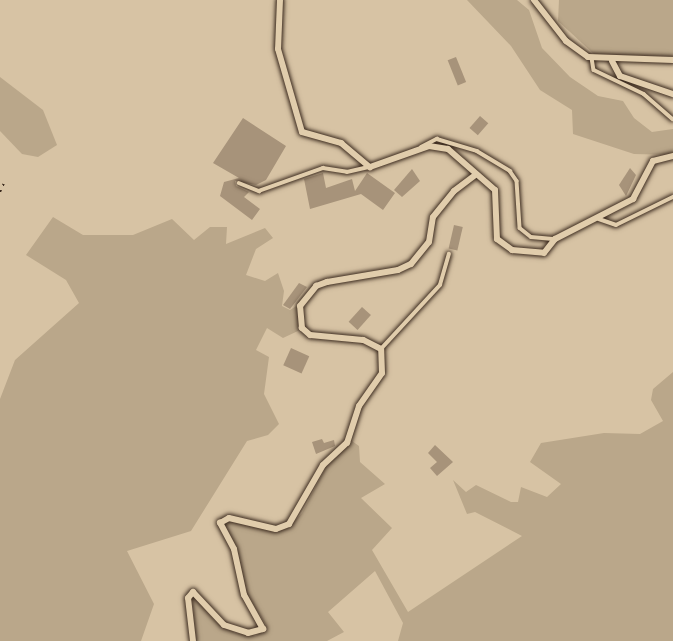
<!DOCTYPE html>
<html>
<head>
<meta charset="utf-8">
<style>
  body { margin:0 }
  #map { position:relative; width:673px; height:641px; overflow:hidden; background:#d7c3a4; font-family:Mynerve,sans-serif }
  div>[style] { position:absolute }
  .green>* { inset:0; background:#baa78a }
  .building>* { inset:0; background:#a7937a; transform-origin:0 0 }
  .path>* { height:2px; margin-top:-1px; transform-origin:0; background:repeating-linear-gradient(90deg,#3b2a1e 0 2px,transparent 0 7px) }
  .roads { filter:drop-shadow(0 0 2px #3b2a1e) drop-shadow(0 0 2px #3b2a1e) }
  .service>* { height:3.5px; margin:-1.75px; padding:0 1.75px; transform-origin:1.75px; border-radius:1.75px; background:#e1cdac }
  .minor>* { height:6px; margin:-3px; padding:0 3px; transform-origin:3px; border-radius:3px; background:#e1cdac }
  span { translate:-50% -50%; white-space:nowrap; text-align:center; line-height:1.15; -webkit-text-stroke:7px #e1cdac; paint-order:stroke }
</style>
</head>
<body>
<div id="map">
  <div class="green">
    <div style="clip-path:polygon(467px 0,517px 0,529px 10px,542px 48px,570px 77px,598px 96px,623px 101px,634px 118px,652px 132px,673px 129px,673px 155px,634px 154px,573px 134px,572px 110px,540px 90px,511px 46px)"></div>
    <div style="clip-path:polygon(559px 0,673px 0,673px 56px,595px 55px,558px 21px)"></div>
    <div style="clip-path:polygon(0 77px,43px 110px,57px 145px,38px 157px,22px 154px,0 131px)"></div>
    <div style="clip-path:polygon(53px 217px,83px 235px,133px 235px,172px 219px,194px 240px,210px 227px,227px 227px,226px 244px,265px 228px,273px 238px,256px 249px,246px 275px,265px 281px,278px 273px,284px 291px,282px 306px,290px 310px,298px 305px,300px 330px,283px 338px,267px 328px,256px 350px,269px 357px,264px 394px,279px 424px,268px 435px,247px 441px,191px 531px,127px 551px,154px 604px,141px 641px,0 641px,0 399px,15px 360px,79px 303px,66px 280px,26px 255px)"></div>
    <div style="clip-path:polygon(673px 372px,673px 641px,398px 641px,403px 623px,375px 571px,328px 612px,344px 632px,327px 641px,196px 641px,192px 595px,214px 620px,235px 633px,256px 636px,266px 625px,247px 594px,237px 548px,223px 524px,228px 521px,276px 532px,290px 526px,302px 513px,326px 467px,352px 441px,359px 446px,360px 462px,385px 484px,361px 498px,392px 528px,372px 550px,408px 612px,522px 536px,475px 512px,467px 514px,453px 480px,466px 492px,476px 485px,511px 502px,518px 502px,521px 487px,547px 497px,561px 484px,530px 462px,541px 443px,604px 433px,640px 434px,663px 421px,651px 400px,653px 389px)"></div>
  </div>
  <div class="building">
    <div style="left:456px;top:57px;width:27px;height:9px;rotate:68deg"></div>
    <div style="left:480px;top:116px;width:11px;height:16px;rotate:41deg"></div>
    <div style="clip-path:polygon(243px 118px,286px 146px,266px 180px,256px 185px,235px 181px,236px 186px,249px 192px,244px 197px,260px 209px,252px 220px,220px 196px,224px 182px,239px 178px,213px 163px)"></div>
    <div style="clip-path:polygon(630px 168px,636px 175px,626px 196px,619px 185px)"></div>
    <div style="clip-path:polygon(412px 169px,420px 181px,402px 197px,394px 190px)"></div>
    <div style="clip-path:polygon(323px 173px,326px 188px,352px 179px,355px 191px,367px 173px,395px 193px,383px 210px,361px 194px,310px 209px,304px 179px)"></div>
    <div style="left:454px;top:225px;width:9px;height:24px;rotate:13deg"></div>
    <div style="clip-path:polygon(299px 283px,307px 287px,290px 309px,283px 305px)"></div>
    <div style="left:362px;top:307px;width:12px;height:20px;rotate:42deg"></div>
    <div style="left:291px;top:348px;width:20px;height:19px;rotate:24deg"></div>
    <div style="clip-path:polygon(322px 439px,324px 443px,334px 440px,335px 446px,316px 454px,312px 442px)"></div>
    <div style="clip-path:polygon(435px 445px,453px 462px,437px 476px,430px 468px,437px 462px,428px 453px)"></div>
  </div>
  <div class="path">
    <div style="left:0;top:192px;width:12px;rotate:-66deg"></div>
  </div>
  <div class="roads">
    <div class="service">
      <div style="left:592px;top:58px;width:12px;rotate:81deg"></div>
      <div style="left:594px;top:70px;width:55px;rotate:25.6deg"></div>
      <div style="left:644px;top:94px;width:38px;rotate:41deg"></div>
      <div style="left:421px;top:147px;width:18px;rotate:-27deg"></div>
      <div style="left:437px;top:139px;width:42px;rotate:16.7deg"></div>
      <div style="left:477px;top:151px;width:39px;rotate:31deg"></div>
      <div style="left:510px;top:171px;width:12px;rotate:55deg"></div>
      <div style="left:517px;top:181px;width:47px;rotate:86.3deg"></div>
      <div style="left:520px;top:228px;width:14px;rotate:39deg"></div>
      <div style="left:531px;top:237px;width:22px;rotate:5deg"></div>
      <div style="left:239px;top:183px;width:22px;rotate:22deg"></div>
      <div style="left:259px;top:191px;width:68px;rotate:-19.8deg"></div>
      <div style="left:323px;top:168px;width:24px;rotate:9deg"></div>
      <div style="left:347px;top:172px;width:23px;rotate:-13deg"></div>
      <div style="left:599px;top:219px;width:18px;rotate:19deg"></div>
      <div style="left:616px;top:225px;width:64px;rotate:-26.2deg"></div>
      <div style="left:381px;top:349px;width:87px;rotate:-47.3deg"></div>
      <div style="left:440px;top:285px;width:32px;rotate:-74deg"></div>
    </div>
    <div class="minor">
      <div style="left:280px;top:0;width:49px;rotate:92.3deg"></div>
      <div style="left:278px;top:49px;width:86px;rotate:73.9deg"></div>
      <div style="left:302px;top:132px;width:41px;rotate:15.8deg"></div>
      <div style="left:341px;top:143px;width:38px;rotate:40deg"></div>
      <div style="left:370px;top:167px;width:63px;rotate:-19.6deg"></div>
      <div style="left:429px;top:146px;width:19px;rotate:9deg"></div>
      <div style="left:448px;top:149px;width:62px;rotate:41.1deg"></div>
      <div style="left:495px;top:190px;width:49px;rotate:87.7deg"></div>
      <div style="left:497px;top:239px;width:19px;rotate:36deg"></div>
      <div style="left:512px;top:250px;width:32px;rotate:5deg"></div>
      <div style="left:544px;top:253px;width:18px;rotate:-52deg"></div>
      <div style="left:555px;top:239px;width:88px;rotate:-27.1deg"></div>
      <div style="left:633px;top:199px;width:43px;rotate:-62.2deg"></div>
      <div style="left:653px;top:161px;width:21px;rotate:-14deg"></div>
      <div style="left:534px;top:0;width:52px;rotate:52deg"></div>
      <div style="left:566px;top:41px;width:27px;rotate:36deg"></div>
      <div style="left:588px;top:57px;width:85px;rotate:2deg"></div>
      <div style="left:612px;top:61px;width:17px;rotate:62deg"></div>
      <div style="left:620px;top:76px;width:56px;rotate:18.8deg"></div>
      <div style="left:193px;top:641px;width:43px;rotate:-96.6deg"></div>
      <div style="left:188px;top:598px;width:8px;rotate:-50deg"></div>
      <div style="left:193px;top:592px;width:45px;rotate:46.8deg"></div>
      <div style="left:224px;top:625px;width:25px;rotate:18deg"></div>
      <div style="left:248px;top:633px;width:16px;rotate:-15deg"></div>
      <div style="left:263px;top:629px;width:39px;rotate:-119deg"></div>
      <div style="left:244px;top:595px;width:47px;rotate:-102.3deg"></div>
      <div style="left:234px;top:549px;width:30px;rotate:-118deg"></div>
      <div style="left:220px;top:523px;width:10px;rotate:-29deg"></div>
      <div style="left:229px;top:518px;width:48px;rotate:13.2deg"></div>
      <div style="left:276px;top:529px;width:14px;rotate:-21deg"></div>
      <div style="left:289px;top:524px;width:68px;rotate:-60deg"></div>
      <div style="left:323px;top:465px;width:33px;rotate:-43deg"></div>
      <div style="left:347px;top:443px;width:39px;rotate:-72deg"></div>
      <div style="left:359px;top:406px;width:40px;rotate:-55.1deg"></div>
      <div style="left:382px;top:373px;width:24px;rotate:-92deg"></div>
      <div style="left:381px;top:349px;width:20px;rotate:-153deg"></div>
      <div style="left:363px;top:340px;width:53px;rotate:-174.6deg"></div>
      <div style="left:310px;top:335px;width:11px;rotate:-139deg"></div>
      <div style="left:302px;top:328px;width:22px;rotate:-95deg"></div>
      <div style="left:300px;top:306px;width:26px;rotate:-51deg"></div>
      <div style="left:316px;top:286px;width:12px;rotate:-20deg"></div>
      <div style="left:327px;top:282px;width:72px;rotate:-9.6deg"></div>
      <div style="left:398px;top:270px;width:14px;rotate:-25deg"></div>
      <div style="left:411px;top:264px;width:28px;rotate:-51deg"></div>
      <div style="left:429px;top:242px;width:25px;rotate:-81deg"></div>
      <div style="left:433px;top:217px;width:33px;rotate:-51deg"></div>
      <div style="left:454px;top:191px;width:26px;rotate:-37deg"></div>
    </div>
  </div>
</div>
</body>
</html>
